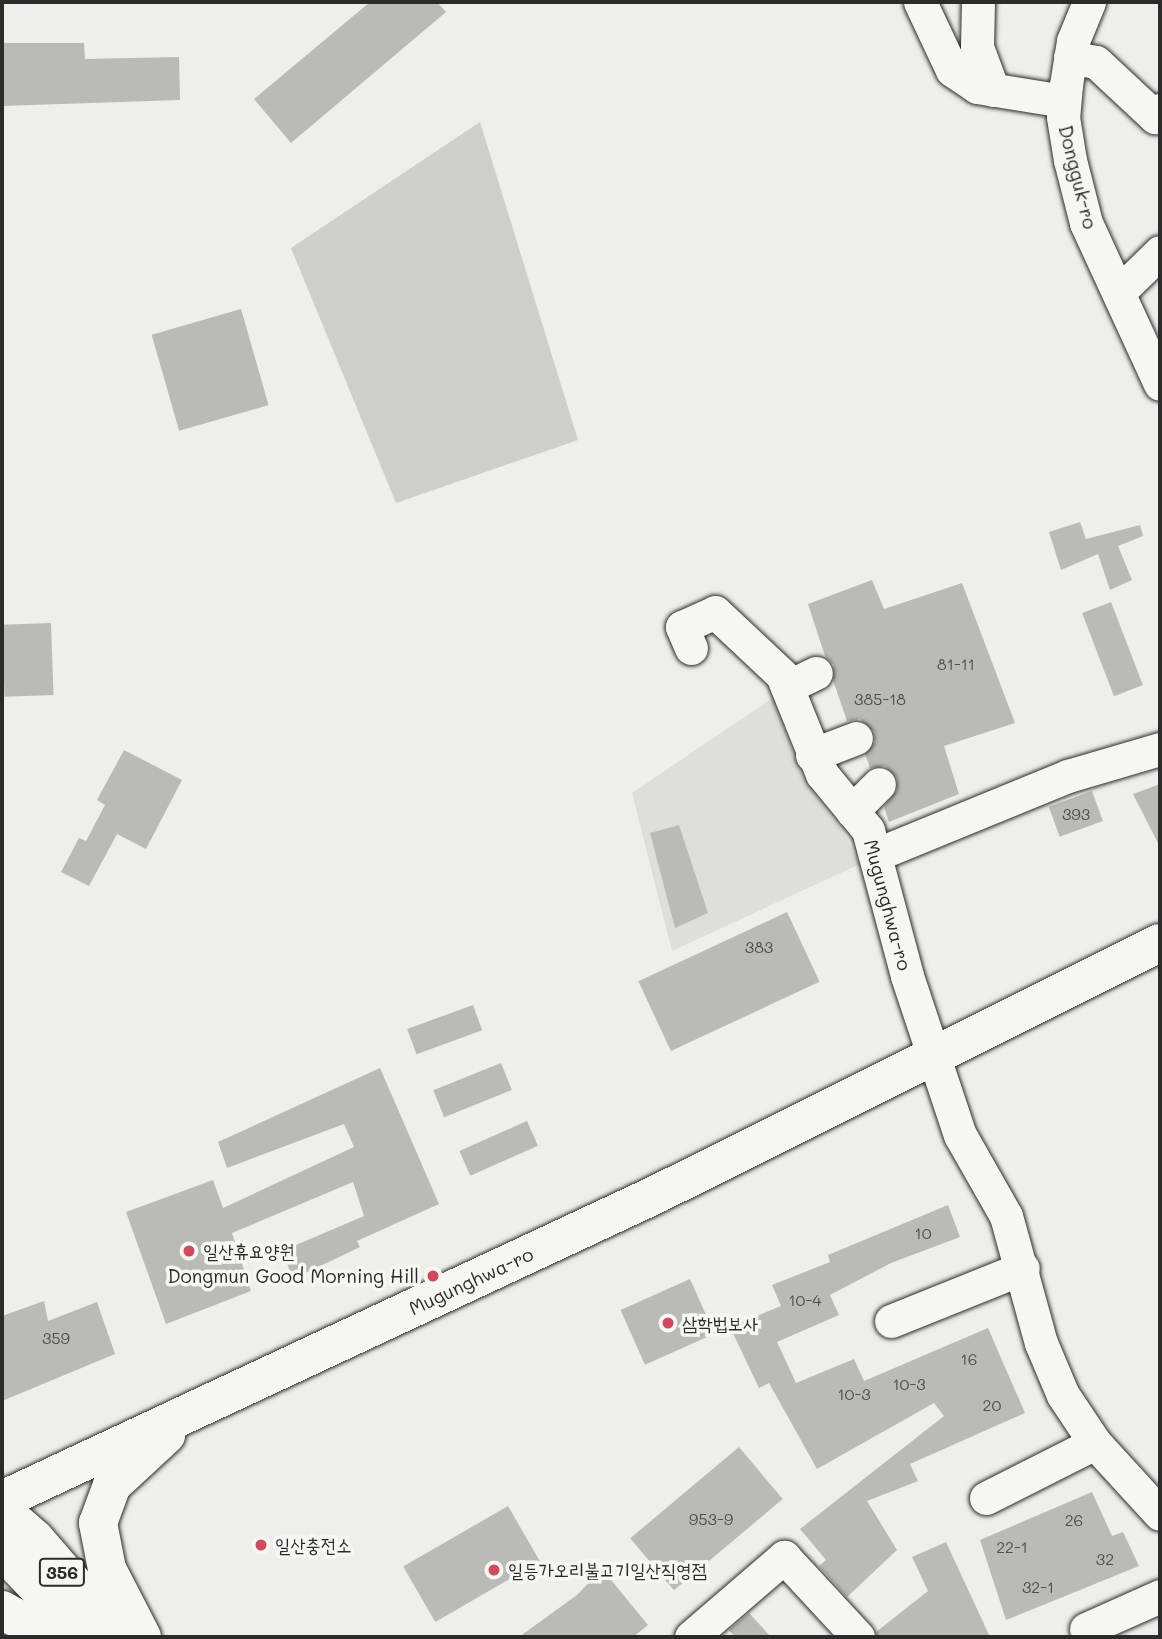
<!DOCTYPE html>
<html>
<head>
<meta charset="utf-8">
<style>
  body { margin:0 }
  #map { position:relative; width:1162px; height:1639px; overflow:hidden; background:#eeeeea; font-family:Mali,"Poor Story",sans-serif }
  div>[style] { position:absolute }
  .built>* { inset:0; background:#dededb }
  .green>* { inset:0; background:#cececa }
  .building>* { inset:0; background:#babab7; transform-origin:0 0 }
  .roads { filter:drop-shadow(0 0 2px #2b2b2b) drop-shadow(0 0 2px #2b2b2b) }
  .minor>* { height:33px; margin:-16.5px; padding:0 16.5px; transform-origin:16.5px; border-radius:16.5px; background:#f6f6f2 }
  .major>* { height:38px; margin:-19px; padding:0 19px; transform-origin:19px; border-radius:19px; background:#f6f6f2 }
  .dots>* { width:19px; height:19px; translate:-50% -50%; box-sizing:border-box; border:4px solid #f6f6f2; border-radius:50% }
  span { translate:-50% -50%; white-space:nowrap; text-align:center; line-height:1.15; -webkit-text-stroke:7px #f6f6f2; paint-order:stroke }
  .number-label { font-size:16px; color:#4f4f4e }
  .number-label span { -webkit-text-stroke-width:0 }
  .shield-label span { padding:2px 5px; background:#f6f6f2; border:2px solid; border-radius:5px; -webkit-text-stroke-width:0 }
  .shield-label { font-size:18px; color:#2b2b2b; font-weight:700 }
  .street-label { font-size:19px; color:#2b2b2b }
  .poi-label { font-size:19px; color:#2b2b2b }
  .left { translate:0 -50%; text-align:left }
  .right { translate:-100% -50%; text-align:right }
  .frame { position:absolute; inset:0; border:4px solid #2b2b2b; pointer-events:none }
</style>
</head>
<body>
<div id="map">
  <div class="built">
    <div style="clip-path:polygon(773px 698px,803px 779px,841px 829px,860px 864px,672px 951px,632px 793px)"></div>
  </div>
  <div class="green">
    <div style="clip-path:polygon(480px 122px,578px 440px,396px 503px,291px 248px)"></div>
  </div>
  <div class="building">
    <div style="clip-path:polygon(370px 2px,437px 2px,446px 12px,291px 143px,254px 99px)"></div>
    <div style="clip-path:polygon(2px 43px,84px 43px,85px 59px,179px 57px,180px 100px,2px 106px)"></div>
    <div style="left:241px;top:309px;width:100px;height:93px;rotate:74deg"></div>
    <div style="clip-path:polygon(1080px 522px,1086px 539px,1140px 525px,1143px 536px,1118px 546px,1132px 580px,1110px 590px,1098px 554px,1061px 570px,1049px 532px)"></div>
    <div style="clip-path:polygon(872px 580px,884px 609px,962px 583px,1015px 723px,944px 746px,959px 794px,889px 822px,884px 807px,897px 790px,897px 778px,885px 766px,870px 768px,865px 754px,875px 742px,874px 732px,860px 719px,847px 721px,833px 680px,834px 665px,825px 656px,808px 604px)"></div>
    <div style="left:1111px;top:602px;width:89px;height:31px;rotate:69deg"></div>
    <div style="left:51px;top:623px;width:72px;height:49px;rotate:88deg"></div>
    <div style="clip-path:polygon(124px 750px,182px 780px,146px 849px,117px 834px,89px 886px,61px 872px,79px 838px,86px 841px,105px 805px,97px 800px)"></div>
    <div style="clip-path:polygon(1160px 784px,1160px 847px,1133px 794px)"></div>
    <div style="left:1092px;top:791px;width:32px;height:46px;rotate:70deg"></div>
    <div style="clip-path:polygon(679px 825px,708px 913px,675px 928px,650px 833px)"></div>
    <div style="left:787px;top:912px;width:77px;height:164px;rotate:65deg"></div>
    <div style="left:473px;top:1005px;width:27px;height:70px;rotate:70deg"></div>
    <div style="left:501px;top:1063px;width:29px;height:73px;rotate:68deg"></div>
    <div style="clip-path:polygon(380px 1068px,439px 1204px,357px 1241px,360px 1247px,293px 1279px,282px 1251px,364px 1216px,353px 1182px,232px 1233px,251px 1291px,166px 1324px,126px 1212px,213px 1180px,223px 1208px,354px 1147px,344px 1124px,227px 1168px,218px 1142px)"></div>
    <div style="left:527px;top:1121px;width:27px;height:74px;rotate:66deg"></div>
    <div style="clip-path:polygon(948px 1205px,960px 1237px,891px 1263px,830px 1295px,839px 1315px,777px 1342px,796px 1383px,854px 1359px,864px 1381px,988px 1328px,1025px 1413px,910px 1464px,918px 1481px,867px 1501px,897px 1550px,847px 1597px,819px 1566px,826px 1560px,800px 1529px,944px 1416px,934px 1403px,817px 1469px,769px 1383px,759px 1388px,730px 1327px,781px 1306px,772px 1285px,830px 1262px,828px 1255px)"></div>
    <div style="left:690px;top:1279px;width:60px;height:76px;rotate:66deg"></div>
    <div style="clip-path:polygon(44px 1301px,48px 1321px,97px 1302px,115px 1354px,2px 1401px,2px 1316px)"></div>
    <div style="left:739px;top:1447px;width:68px;height:142px;rotate:50deg"></div>
    <div style="clip-path:polygon(1092px 1492px,1112px 1536px,1123px 1532px,1139px 1566px,1006px 1620px,980px 1540px)"></div>
    <div style="left:508px;top:1506px;width:64px;height:121px;rotate:60deg"></div>
    <div style="clip-path:polygon(946px 1542px,990px 1637px,877px 1637px,876px 1632px,928px 1591px,912px 1557px)"></div>
    <div style="clip-path:polygon(602px 1569px,648px 1625px,633px 1637px,519px 1637px,577px 1595px)"></div>
    <div style="clip-path:polygon(749px 1613px,771px 1637px,735px 1637px,729px 1630px)"></div>
  </div>
  <div class="roads">
    <div class="minor">
      <div style="left:920px;top:2px;width:75px;rotate:64.8deg"></div>
      <div style="left:952px;top:70px;width:30px;rotate:34deg"></div>
      <div style="left:977px;top:87px;width:88px;rotate:9.1deg"></div>
      <div style="left:978px;top:2px;width:45px;rotate:91.3deg"></div>
      <div style="left:977px;top:47px;width:46px;rotate:69.6deg"></div>
      <div style="left:1089px;top:2px;width:42px;rotate:112.3deg"></div>
      <div style="left:1073px;top:41px;width:45px;rotate:99deg"></div>
      <div style="left:1066px;top:85px;width:32px;rotate:95deg"></div>
      <div style="left:1063px;top:117px;width:44px;rotate:80.8deg"></div>
      <div style="left:1070px;top:160px;width:65px;rotate:75.7deg"></div>
      <div style="left:1086px;top:223px;width:177px;rotate:65.3deg"></div>
      <div style="left:1070px;top:57px;width:26px;rotate:11deg"></div>
      <div style="left:1096px;top:62px;width:81px;rotate:43deg"></div>
      <div style="left:1155px;top:117px;width:9px;rotate:-54deg"></div>
      <div style="left:1119px;top:292px;width:57px;rotate:-44.3deg"></div>
      <div style="left:691px;top:648px;width:23px;rotate:-113deg"></div>
      <div style="left:682px;top:627px;width:36px;rotate:-24deg"></div>
      <div style="left:715px;top:612px;width:92px;rotate:43.2deg"></div>
      <div style="left:782px;top:675px;width:107px;rotate:68deg"></div>
      <div style="left:822px;top:774px;width:72px;rotate:50.6deg"></div>
      <div style="left:868px;top:830px;width:151px;rotate:75deg"></div>
      <div style="left:907px;top:976px;width:168px;rotate:71.6deg"></div>
      <div style="left:960px;top:1135px;width:93px;rotate:60.4deg"></div>
      <div style="left:1006px;top:1216px;width:132px;rotate:74.6deg"></div>
      <div style="left:1041px;top:1343px;width:56px;rotate:67.1deg"></div>
      <div style="left:1063px;top:1395px;width:58px;rotate:56.3deg"></div>
      <div style="left:1095px;top:1443px;width:96px;rotate:47.5deg"></div>
      <div style="left:787px;top:687px;width:32px;rotate:-26deg"></div>
      <div style="left:812px;top:755px;width:47px;rotate:-21.1deg"></div>
      <div style="left:852px;top:811px;width:38px;rotate:-45deg"></div>
      <div style="left:875px;top:855px;width:209px;rotate:-22.3deg"></div>
      <div style="left:1068px;top:776px;width:96px;rotate:-16.4deg"></div>
      <div style="left:891px;top:1321px;width:142px;rotate:-21.9deg"></div>
      <div style="left:986px;top:1498px;width:122px;rotate:-26.8deg"></div>
      <div style="left:1086px;top:1629px;width:81px;rotate:-24deg"></div>
      <div style="left:691px;top:1637px;width:123px;rotate:-40.7deg"></div>
      <div style="left:784px;top:1557px;width:109px;rotate:47.2deg"></div>
    </div>
    <div class="major">
      <div style="left:2px;top:1500px;width:721px;rotate:-25.04deg"></div>
      <div style="left:655px;top:1195px;width:564px;rotate:-26.52deg"></div>
      <div style="left:2px;top:1510px;width:44px;rotate:41.3deg"></div>
      <div style="left:35px;top:1539px;width:130px;rotate:49.1deg"></div>
      <div style="left:2px;top:1550px;width:120px;rotate:46.3deg"></div>
      <div style="left:2px;top:1610px;width:56px;rotate:28.9deg"></div>
      <div style="left:142px;top:1637px;width:76px;rotate:-117.2deg"></div>
      <div style="left:107px;top:1569px;width:47px;rotate:-101.1deg"></div>
      <div style="left:98px;top:1523px;width:40px;rotate:-69.8deg"></div>
      <div style="left:112px;top:1485px;width:74px;rotate:-42.8deg"></div>
    </div>
  </div>
  <div class="dots">
    <div style="left:189px;top:1251px;background:#d1495b"></div>
    <div style="left:433px;top:1276px;background:#d1495b"></div>
    <div style="left:668px;top:1323px;background:#d1495b"></div>
    <div style="left:261px;top:1545px;background:#d1495b"></div>
    <div style="left:494px;top:1570px;background:#d1495b"></div>
  </div>
  <div class="number-label">
    <span style="left:956px;top:664px">81-11</span>
    <span style="left:880px;top:699px">385-18</span>
    <span style="left:1076px;top:814px">393</span>
    <span style="left:759px;top:947px">383</span>
    <span style="left:923px;top:1233px">10</span>
    <span style="left:805px;top:1300px">10-4</span>
    <span style="left:56px;top:1338px">359</span>
    <span style="left:969px;top:1359px">16</span>
    <span style="left:909px;top:1384px">10-3</span>
    <span style="left:854px;top:1394px">10-3</span>
    <span style="left:992px;top:1405px">20</span>
    <span style="left:711px;top:1519px">953-9</span>
    <span style="left:1074px;top:1520px">26</span>
    <span style="left:1012px;top:1547px">22-1</span>
    <span style="left:1105px;top:1559px">32</span>
    <span style="left:1038px;top:1587px">32-1</span>
  </div>
  <div class="shield-label">
    <span style="left:62px;top:1572px">356</span>
  </div>
  <div class="street-label">
    <span style="left:1078px;top:177px;rotate:76deg">Dongguk-ro</span>
    <span style="left:888px;top:905px;rotate:75deg">Mugunghwa-ro</span>
    <span style="left:471px;top:1281px;rotate:-25deg">Mugunghwa-ro</span>
  </div>
  <div class="poi-label">
    <span class="left" style="left:203px;top:1251px">일산휴요양원</span>
    <span class="right" style="left:419px;top:1276px">Dongmun Good Morning Hill</span>
    <span class="left" style="left:682px;top:1323px">삼학법보사</span>
    <span class="left" style="left:275px;top:1545px">일산충전소</span>
    <span class="left" style="left:508px;top:1570px">일등가오리불고기일산직영점</span>
  </div>
  <div class="frame"></div>
</div>
</body>
</html>
